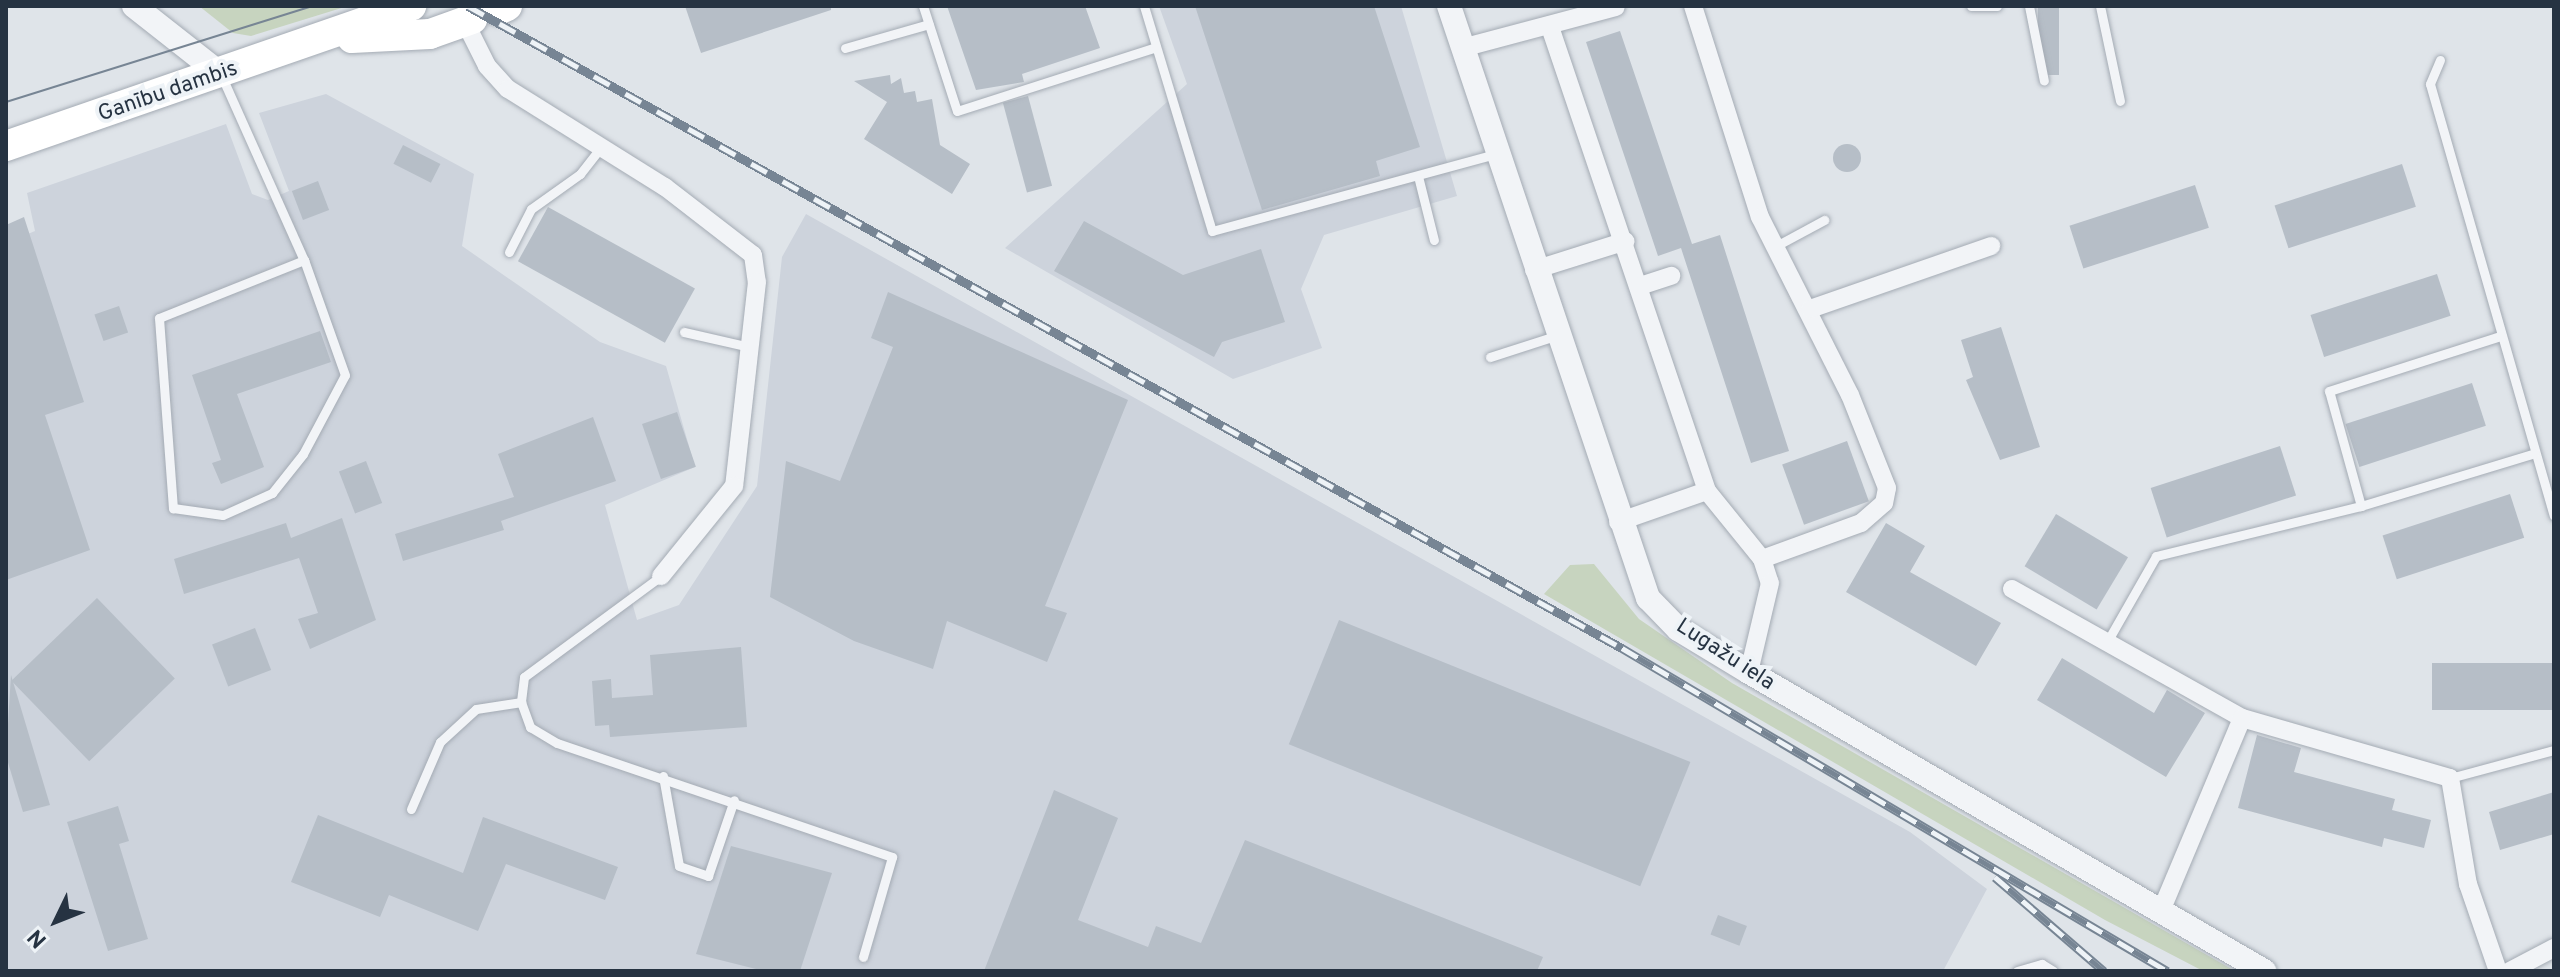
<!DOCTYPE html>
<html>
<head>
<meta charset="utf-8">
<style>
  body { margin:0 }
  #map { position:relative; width:2560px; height:977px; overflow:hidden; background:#dfe4e9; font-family:Overpass,sans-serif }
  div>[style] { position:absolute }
  .built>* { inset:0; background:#cdd3dc }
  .green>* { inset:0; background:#c7d4bf }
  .building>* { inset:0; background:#b6bec7; transform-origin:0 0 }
  .round { border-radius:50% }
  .roads { filter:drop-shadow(0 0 2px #a4abb4) drop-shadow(0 0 2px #a4abb4) }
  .service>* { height:9px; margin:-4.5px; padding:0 4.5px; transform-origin:4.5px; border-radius:4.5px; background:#f2f4f7 }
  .minor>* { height:18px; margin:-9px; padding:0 9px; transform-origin:9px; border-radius:9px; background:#f2f4f7 }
  .tertiary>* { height:24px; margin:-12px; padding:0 12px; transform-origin:12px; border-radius:12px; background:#f2f4f7 }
  .primary>* { height:30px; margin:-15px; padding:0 15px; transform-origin:15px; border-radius:15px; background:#fff }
  .tram>* { height:2px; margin:-1px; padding:0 1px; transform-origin:1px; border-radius:1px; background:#778594 }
  .rail>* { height:9px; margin-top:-4.5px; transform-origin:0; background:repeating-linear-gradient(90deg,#eef3f7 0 18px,#778594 0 36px); box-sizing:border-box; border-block:2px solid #778594 }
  span { translate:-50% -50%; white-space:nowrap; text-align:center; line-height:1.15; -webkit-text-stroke:8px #eef3f7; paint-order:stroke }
  .street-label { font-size:22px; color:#263342 }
  .frame { position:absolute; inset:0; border:8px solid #263342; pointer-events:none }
  .north { position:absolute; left:16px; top:881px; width:80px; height:80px; -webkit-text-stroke:6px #eef3f7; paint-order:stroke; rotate:227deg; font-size:22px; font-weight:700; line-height:32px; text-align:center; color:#263342 }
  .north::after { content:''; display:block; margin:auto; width:28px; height:36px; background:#263342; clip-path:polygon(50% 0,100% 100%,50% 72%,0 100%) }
</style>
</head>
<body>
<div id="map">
  <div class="built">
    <div style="clip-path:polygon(1159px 6px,1401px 6px,1457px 196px,1324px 235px,1301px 289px,1322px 348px,1233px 379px,1005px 248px,1187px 84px)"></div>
    <div style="clip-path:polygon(326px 94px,474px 174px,462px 246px,600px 342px,666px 366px,695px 467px,605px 505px,637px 620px,679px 605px,757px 486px,782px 257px,806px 214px,1910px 832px,1987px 889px,1943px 971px,6px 971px,6px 243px,35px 231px,27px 193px,226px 124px,252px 194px,268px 200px,289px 191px,259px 113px)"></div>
  </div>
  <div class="green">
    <div style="clip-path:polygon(199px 6px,348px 6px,251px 36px,233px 33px)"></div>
    <div style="clip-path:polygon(1594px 564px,1639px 619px,1732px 683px,2235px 971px,2203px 971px,2105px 920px,1544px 594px,1570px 565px)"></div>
  </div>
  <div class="building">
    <div style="clip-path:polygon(685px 6px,831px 6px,831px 10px,701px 53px)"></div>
    <div style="clip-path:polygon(947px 6px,1085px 6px,1100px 48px,1022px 74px,1024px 82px,976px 90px)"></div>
    <div style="clip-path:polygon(1195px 6px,1374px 6px,1420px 147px,1376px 161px,1380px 176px,1262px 210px)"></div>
    <div style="left:2038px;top:6px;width:21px;height:69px"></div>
    <div style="clip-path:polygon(1620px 31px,1692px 244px,1720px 235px,1789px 451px,1751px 463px,1681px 248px,1658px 256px,1586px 42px)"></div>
    <div style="clip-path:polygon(890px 75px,891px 84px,901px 78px,904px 93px,915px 91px,917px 102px,932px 99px,940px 145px,970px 164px,952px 194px,864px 139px,887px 102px,854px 81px)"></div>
    <div style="left:1028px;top:96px;width:93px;height:26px;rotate:75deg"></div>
    <div class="round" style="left:1833px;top:144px;width:28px;height:28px"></div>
    <div style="left:403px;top:145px;width:42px;height:21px;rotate:27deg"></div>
    <div style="left:2402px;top:164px;width:45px;height:134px;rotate:72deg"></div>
    <div style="left:318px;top:181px;width:31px;height:28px;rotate:69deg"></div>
    <div style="left:2195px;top:185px;width:45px;height:132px;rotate:72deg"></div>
    <div style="left:548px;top:207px;width:168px;height:62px;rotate:29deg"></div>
    <div style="clip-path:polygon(24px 217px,84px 402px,45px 415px,90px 550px,6px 580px,6px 225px)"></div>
    <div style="clip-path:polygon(1084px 221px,1183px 275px,1261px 249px,1285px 322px,1222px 342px,1214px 357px,1054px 271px)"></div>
    <div style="left:2437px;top:274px;width:44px;height:133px;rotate:72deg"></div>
    <div style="clip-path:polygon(888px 292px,1128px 400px,1045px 606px,1067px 613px,1047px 662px,947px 621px,933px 669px,854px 641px,770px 597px,786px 461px,840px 481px,893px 347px,871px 338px)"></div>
    <div style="left:119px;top:306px;width:28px;height:26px;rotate:71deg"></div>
    <div style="clip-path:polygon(2001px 327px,2040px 447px,2000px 460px,1966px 380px,1973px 377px,1961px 340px)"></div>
    <div style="clip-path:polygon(320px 331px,331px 362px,237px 394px,264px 467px,221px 484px,212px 463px,221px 460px,192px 375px)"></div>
    <div style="left:2472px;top:383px;width:45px;height:133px;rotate:72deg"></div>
    <div style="left:677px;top:412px;width:58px;height:37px;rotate:71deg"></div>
    <div style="clip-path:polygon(593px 417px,616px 481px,501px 521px,504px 530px,403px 561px,395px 534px,514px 497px,498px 454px)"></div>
    <div style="left:1847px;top:441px;width:64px;height:69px;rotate:70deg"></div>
    <div style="left:2280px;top:446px;width:52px;height:136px;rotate:72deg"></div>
    <div style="left:366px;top:461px;width:45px;height:29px;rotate:69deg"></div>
    <div style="left:2510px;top:494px;width:46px;height:134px;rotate:72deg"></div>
    <div style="left:2056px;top:514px;width:84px;height:61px;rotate:31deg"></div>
    <div style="clip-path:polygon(342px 518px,376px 620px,310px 649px,298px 619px,318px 613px,299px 558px,184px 594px,174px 559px,286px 523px,291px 538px)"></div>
    <div style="clip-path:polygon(1886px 523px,1925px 546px,1910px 572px,2001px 623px,1976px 666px,1846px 592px)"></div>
    <div style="left:97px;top:598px;width:112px;height:119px;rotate:46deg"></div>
    <div style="left:1339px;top:620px;width:379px;height:134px;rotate:22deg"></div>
    <div style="left:255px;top:628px;width:45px;height:46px;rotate:69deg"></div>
    <div style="clip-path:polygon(741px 647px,747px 727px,610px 737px,609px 725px,595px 726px,592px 681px,611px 679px,612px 698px,653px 695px,650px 655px)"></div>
    <div style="clip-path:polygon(2062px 658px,2154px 713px,2167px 690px,2205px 713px,2166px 777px,2037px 700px)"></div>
    <div style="left:2554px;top:663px;width:47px;height:122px;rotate:90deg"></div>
    <div style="clip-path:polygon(11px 675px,50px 805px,23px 812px,6px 756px)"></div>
    <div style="clip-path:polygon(2257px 735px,2301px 748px,2294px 772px,2395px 799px,2392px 810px,2431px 820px,2424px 848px,2384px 838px,2382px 847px,2238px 808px)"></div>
    <div style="clip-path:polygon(1054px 790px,1118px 818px,1078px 920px,1148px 947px,1156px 926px,1201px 943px,1245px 840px,1543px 957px,1537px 971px,984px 971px)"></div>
    <div style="clip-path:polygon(2554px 792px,2554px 834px,2500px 850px,2489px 812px)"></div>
    <div style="clip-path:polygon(118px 806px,129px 841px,119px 844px,148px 939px,108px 951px,67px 822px)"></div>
    <div style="clip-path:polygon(318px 815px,463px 873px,483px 817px,618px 867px,605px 900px,506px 864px,478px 931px,389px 895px,380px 917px,291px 882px)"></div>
    <div style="clip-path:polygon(731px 846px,832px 873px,800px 971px,764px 971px,696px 954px)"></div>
    <div style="left:1718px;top:915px;width:31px;height:21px;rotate:21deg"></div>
  </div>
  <div class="roads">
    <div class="service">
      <div style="left:923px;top:6px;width:110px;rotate:72.1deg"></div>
      <div style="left:957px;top:111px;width:209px;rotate:-17.8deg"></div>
      <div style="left:1144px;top:6px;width:235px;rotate:73.2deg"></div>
      <div style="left:1212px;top:231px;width:294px;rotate:-15.2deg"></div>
      <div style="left:1971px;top:6px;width:26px"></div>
      <div style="left:2029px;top:6px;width:76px;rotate:78.7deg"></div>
      <div style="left:2100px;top:6px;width:97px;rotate:78.1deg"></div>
      <div style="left:845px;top:48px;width:87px;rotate:-15.9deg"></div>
      <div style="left:2440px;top:60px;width:26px;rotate:113deg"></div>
      <div style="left:2430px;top:84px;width:449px;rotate:74deg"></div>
      <div style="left:222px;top:77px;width:201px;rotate:65.9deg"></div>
      <div style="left:304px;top:260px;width:156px;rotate:158.2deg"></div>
      <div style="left:159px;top:318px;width:191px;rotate:85.8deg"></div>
      <div style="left:173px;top:508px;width:50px;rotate:8deg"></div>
      <div style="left:223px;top:515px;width:54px;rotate:-24.2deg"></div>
      <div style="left:272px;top:493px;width:50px;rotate:-51.5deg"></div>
      <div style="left:303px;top:454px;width:89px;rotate:-62deg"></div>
      <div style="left:345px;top:375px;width:122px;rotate:-109.6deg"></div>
      <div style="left:1418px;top:176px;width:66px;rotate:76deg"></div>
      <div style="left:1776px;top:246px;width:55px;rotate:-28.4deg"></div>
      <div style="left:509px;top:252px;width:48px;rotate:-62.9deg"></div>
      <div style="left:531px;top:209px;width:60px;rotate:-35.5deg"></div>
      <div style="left:580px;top:174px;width:34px;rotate:-52deg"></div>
      <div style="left:684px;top:332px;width:68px;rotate:12.8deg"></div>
      <div style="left:1490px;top:357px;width:68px;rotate:-17.9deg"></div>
      <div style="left:2361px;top:506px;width:119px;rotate:-105.5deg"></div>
      <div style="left:2329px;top:391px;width:180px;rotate:-17.8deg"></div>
      <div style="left:661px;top:576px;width:170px;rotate:143.6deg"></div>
      <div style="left:524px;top:677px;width:25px;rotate:97deg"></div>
      <div style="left:521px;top:702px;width:27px;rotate:70deg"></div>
      <div style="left:530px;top:727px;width:31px;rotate:31deg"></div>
      <div style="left:557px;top:743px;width:354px;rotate:18.8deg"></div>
      <div style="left:892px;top:857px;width:104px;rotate:106.2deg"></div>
      <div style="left:2107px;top:642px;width:99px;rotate:-60.3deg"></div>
      <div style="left:2156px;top:556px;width:211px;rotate:-13.7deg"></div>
      <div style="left:2361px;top:506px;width:182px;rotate:-16.9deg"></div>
      <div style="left:663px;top:776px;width:91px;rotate:79.9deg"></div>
      <div style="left:679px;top:866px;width:31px;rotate:19deg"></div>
      <div style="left:708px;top:876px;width:80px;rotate:-71.1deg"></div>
      <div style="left:2450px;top:778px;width:108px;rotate:-15.1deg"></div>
      <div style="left:411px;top:809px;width:73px;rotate:-66.6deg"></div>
      <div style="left:440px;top:742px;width:49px;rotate:-42.5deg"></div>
      <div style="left:476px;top:709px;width:46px;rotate:-8.8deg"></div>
      <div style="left:2017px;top:971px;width:26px;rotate:-16deg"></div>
      <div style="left:2042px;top:964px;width:13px;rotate:32deg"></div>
    </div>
    <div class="minor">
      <div style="left:1693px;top:6px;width:221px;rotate:72.4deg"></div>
      <div style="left:1760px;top:217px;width:199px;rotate:63.2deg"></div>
      <div style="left:1850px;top:395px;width:100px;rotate:68.3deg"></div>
      <div style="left:1887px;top:488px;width:15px;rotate:101deg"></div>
      <div style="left:1884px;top:503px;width:30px;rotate:139deg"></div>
      <div style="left:1861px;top:523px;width:105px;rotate:160deg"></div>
      <div style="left:465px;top:22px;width:49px;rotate:63.4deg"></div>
      <div style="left:487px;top:66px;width:31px;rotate:48deg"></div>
      <div style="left:508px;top:89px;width:185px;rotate:32deg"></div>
      <div style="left:665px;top:187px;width:111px;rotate:37.7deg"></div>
      <div style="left:753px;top:255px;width:27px;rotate:82deg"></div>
      <div style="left:757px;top:282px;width:205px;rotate:96.4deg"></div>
      <div style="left:734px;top:486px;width:116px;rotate:129deg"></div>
      <div style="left:1550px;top:27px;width:490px;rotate:71.3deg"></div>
      <div style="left:1707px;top:491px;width:87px;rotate:51deg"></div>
      <div style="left:1762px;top:559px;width:25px;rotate:72deg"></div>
      <div style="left:1770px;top:583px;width:91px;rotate:103.3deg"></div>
      <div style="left:1462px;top:48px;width:159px;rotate:-14.9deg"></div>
      <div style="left:1534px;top:270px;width:96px;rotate:-17.5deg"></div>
      <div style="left:1640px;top:286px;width:33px;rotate:-18deg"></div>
      <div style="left:1810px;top:309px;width:192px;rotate:-19.2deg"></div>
      <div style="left:1618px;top:522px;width:94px;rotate:-19.2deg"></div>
      <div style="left:2012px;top:589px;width:264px;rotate:29.3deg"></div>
      <div style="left:2242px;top:718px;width:216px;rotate:16.1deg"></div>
      <div style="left:2450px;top:778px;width:108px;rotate:80.4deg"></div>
      <div style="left:2468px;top:884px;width:92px;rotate:71deg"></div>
      <div style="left:2161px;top:911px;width:209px;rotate:-67.2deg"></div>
      <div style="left:2510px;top:971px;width:50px;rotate:-27.6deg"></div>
    </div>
    <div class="tertiary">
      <div style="left:134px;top:6px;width:108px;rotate:38.2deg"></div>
      <div style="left:1449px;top:6px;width:625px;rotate:71.42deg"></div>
      <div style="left:1648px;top:598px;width:43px;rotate:45.9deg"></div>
      <div style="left:1678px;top:629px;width:83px;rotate:31.2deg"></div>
      <div style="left:1749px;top:672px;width:596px;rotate:30.14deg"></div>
    </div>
    <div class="primary">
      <div style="left:498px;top:10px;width:10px;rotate:-24deg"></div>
      <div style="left:352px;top:38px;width:78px;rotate:-2.9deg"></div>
      <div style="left:430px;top:34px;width:45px;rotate:-19.7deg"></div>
      <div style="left:6px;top:146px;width:429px;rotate:-19.1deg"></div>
    </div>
  </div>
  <div class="tram">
    <div style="left:6px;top:102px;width:322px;rotate:-17.4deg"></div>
  </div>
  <div class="rail">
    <div style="left:468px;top:6px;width:1321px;rotate:29.09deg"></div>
    <div style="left:1622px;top:648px;width:634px;rotate:30.65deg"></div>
    <div style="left:1995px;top:877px;width:144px;rotate:40.8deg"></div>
  </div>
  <div class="street-label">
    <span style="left:168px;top:92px;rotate:-19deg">Ganību dambis</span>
    <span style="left:1725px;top:655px;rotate:33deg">Lugažu iela</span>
  </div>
  <div class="frame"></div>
  <div class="north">N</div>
</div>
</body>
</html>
